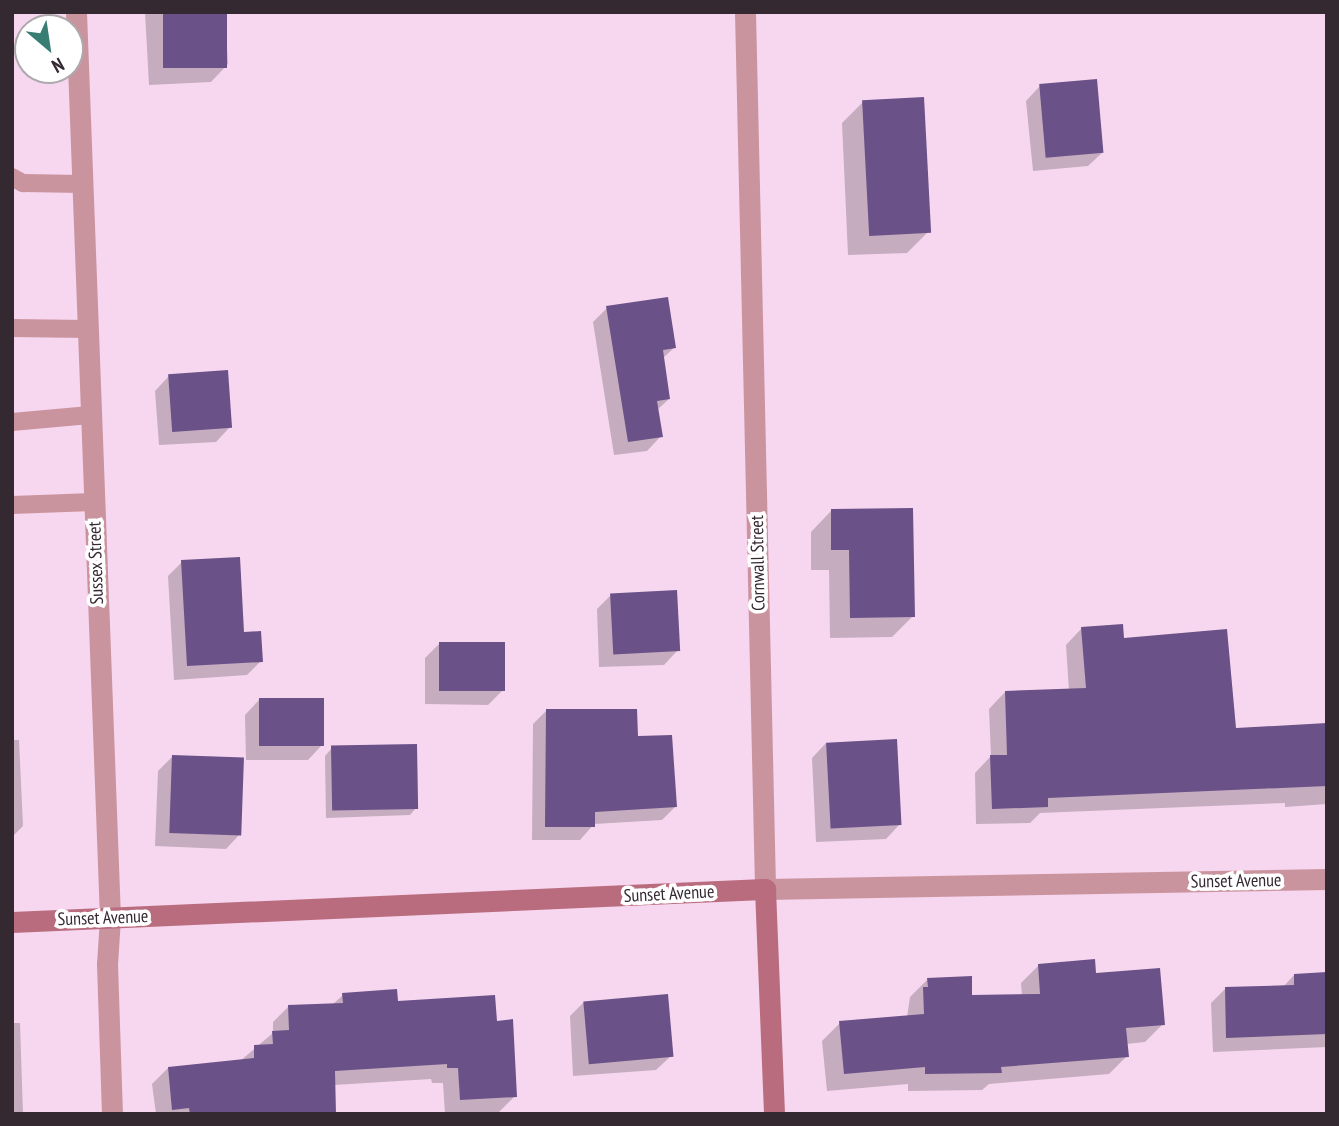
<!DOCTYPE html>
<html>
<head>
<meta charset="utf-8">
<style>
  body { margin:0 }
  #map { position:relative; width:1339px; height:1126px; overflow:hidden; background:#f7d7ef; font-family:"PT Sans Narrow",sans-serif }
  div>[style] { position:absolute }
  .shadow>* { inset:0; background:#0003 }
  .building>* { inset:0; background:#6a5188; transform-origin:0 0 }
  .lane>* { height:18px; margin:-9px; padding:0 9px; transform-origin:9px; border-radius:9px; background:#ca949f }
  .street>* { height:21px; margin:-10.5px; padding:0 10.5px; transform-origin:10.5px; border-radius:10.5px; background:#ca949f }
  .secondary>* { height:21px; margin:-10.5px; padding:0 10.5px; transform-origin:10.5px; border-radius:10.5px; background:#ba6c7f }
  span { translate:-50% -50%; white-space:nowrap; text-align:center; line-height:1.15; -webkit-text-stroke:7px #fff; paint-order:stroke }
  .street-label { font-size:18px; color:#342831 }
  .frame { position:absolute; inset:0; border:14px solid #342831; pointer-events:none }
  .north { position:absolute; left:14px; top:14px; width:70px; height:70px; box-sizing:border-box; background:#fff; border:2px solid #aea9ad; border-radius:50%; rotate:151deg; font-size:19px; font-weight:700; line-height:28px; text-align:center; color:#342831 }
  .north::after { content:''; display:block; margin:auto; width:24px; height:32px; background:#377d73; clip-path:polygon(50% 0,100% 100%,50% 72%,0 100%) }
</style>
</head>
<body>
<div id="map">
  <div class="shadow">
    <div style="clip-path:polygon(145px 12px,225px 12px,228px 64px,211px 82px,149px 85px)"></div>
    <div style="clip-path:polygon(1040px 86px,1103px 152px,1088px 166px,1033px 171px,1026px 101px)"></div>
    <div style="clip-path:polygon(863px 102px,928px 232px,907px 253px,848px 255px,842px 123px)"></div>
    <div style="clip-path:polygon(607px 308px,675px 347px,662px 359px,669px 399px,657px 410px,661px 436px,647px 451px,614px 455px,593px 322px)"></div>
    <div style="clip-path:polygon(169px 376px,230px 427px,216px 442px,159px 445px,155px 391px)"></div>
    <div style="clip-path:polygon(831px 511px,913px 616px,892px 637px,830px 638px,829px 570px,811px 570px,811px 532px)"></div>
    <div style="clip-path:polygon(182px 562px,243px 634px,261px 661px,247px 675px,174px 680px,168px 576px)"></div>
    <div style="clip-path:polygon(611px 595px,678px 650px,664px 665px,599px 667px,597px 609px)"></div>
    <div style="clip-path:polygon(1082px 628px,1123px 640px,1234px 730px,1327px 725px,1327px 804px,1285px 807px,1285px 803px,1040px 813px,1030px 823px,976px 824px,975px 773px,991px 756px,989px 709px,1005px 692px,1069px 691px,1066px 645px)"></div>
    <div style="clip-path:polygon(439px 644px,503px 690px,488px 705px,425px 704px,425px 658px)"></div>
    <div style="clip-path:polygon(259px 700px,322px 745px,308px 760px,246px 760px,245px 715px)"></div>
    <div style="clip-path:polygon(547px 710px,636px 738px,675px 807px,662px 820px,594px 824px,580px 840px,532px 840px,533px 724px)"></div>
    <div style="clip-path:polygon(12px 740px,19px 740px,23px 826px,12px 837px)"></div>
    <div style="clip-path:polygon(826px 743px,900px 824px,886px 839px,816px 842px,812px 758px)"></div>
    <div style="clip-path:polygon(331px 749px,416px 808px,410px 815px,326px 818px,325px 756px)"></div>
    <div style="clip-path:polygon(172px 757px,240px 834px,226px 849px,155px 846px,158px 771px)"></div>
    <div style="clip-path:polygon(1039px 965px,1094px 975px,1163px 1024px,1145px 1042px,1126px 1044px,1127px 1056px,1109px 1074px,989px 1084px,982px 1090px,908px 1091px,908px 1084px,827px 1091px,822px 1041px,840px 1023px,907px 1017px,910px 997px,928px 979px,971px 997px,1022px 996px,1021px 983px)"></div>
    <div style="clip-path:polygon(1327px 974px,1327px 1047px,1213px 1052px,1211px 1003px,1225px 989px,1283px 987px,1294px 975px)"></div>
    <div style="clip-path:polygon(343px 995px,496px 1023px,515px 1096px,499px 1112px,445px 1114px,443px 1083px,432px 1083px,431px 1079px,334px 1085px,335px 1114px,156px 1114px,152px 1084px,168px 1068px,240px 1061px,273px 1033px,273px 1022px,289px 1006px,332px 1005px)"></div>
    <div style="clip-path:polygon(584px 1002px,671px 1056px,656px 1070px,573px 1076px,570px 1016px)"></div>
    <div style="clip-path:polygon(12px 1023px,20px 1023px,23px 1114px,12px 1114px)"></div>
  </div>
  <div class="building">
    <div style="left:163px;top:12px;width:64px;height:56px"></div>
    <div style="left:1097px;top:79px;width:74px;height:58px;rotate:85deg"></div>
    <div style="left:924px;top:97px;width:136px;height:62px;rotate:87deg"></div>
    <div style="clip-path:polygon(668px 297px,676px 348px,663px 350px,670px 399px,657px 401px,663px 437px,628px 442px,606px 306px)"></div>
    <div style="left:228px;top:370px;width:58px;height:60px;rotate:86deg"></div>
    <div style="clip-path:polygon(913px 508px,915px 617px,850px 618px,849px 550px,831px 550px,831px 509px)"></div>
    <div style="clip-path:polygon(240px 557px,244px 632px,261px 631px,263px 662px,187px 666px,181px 560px)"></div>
    <div style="left:677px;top:590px;width:61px;height:67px;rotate:87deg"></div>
    <div style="clip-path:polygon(1123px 624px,1124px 638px,1227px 629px,1236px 728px,1327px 723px,1327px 786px,1048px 798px,1048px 807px,992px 809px,990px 755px,1007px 755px,1005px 691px,1086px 688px,1081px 627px)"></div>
    <div style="left:439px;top:642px;width:66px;height:49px"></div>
    <div style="left:324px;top:698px;width:48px;height:65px;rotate:90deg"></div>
    <div style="clip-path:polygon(546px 709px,637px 709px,638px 736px,672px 735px,677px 807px,595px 812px,595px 827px,545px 827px)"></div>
    <div style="left:897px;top:739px;width:86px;height:71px;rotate:87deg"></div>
    <div style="left:417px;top:744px;width:65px;height:86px;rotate:89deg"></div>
    <div style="left:172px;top:755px;width:72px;height:78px;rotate:2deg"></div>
    <div style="clip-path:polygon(1095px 959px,1096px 973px,1160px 968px,1165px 1025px,1126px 1028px,1129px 1057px,1001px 1067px,1002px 1073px,925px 1074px,925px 1067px,844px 1074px,839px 1021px,924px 1014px,923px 987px,928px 987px,927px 978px,972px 976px,972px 995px,1040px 994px,1038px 964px)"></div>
    <div style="clip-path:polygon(1327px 972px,1327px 1034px,1226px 1038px,1225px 987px,1294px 985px,1294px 974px)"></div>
    <div style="clip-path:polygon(397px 989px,398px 1001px,495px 995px,497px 1021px,513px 1019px,517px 1097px,460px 1100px,458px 1068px,447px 1068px,447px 1064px,335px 1071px,336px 1114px,190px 1114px,189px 1108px,172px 1110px,168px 1067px,254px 1058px,254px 1045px,273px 1044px,272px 1031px,289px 1030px,288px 1005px,343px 1003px,342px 993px)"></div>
    <div style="left:668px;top:994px;width:63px;height:85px;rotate:85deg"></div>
  </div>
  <div class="lane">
    <div style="left:12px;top:177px;width:13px;rotate:29deg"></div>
    <div style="left:23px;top:183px;width:58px;rotate:1deg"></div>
    <div style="left:12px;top:328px;width:75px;rotate:0.8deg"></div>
    <div style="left:12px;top:422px;width:78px;rotate:-5.1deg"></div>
    <div style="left:12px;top:505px;width:81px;rotate:-2.1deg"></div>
  </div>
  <div class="street">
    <div style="left:76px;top:12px;width:907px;rotate:87.85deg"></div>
    <div style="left:110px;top:918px;width:46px;rotate:93.7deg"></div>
    <div style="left:107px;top:964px;width:150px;rotate:88.1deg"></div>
    <div style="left:745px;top:12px;width:877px;rotate:88.69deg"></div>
    <div style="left:765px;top:889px;width:562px;rotate:-1.02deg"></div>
  </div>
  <div class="secondary">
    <div style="left:12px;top:922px;width:754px;rotate:-2.51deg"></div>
    <div style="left:765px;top:889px;width:225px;rotate:87.7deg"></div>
  </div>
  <div class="street-label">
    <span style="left:96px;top:563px;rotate:-92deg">Sussex Street</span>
    <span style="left:758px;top:563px;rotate:-91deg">Cornwall Street</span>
    <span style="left:1236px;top:881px;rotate:-1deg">Sunset Avenue</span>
    <span style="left:669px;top:894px;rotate:-3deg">Sunset Avenue</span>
    <span style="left:103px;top:918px;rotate:-2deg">Sunset Avenue</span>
  </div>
  <div class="frame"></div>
  <div class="north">N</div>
</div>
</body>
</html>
